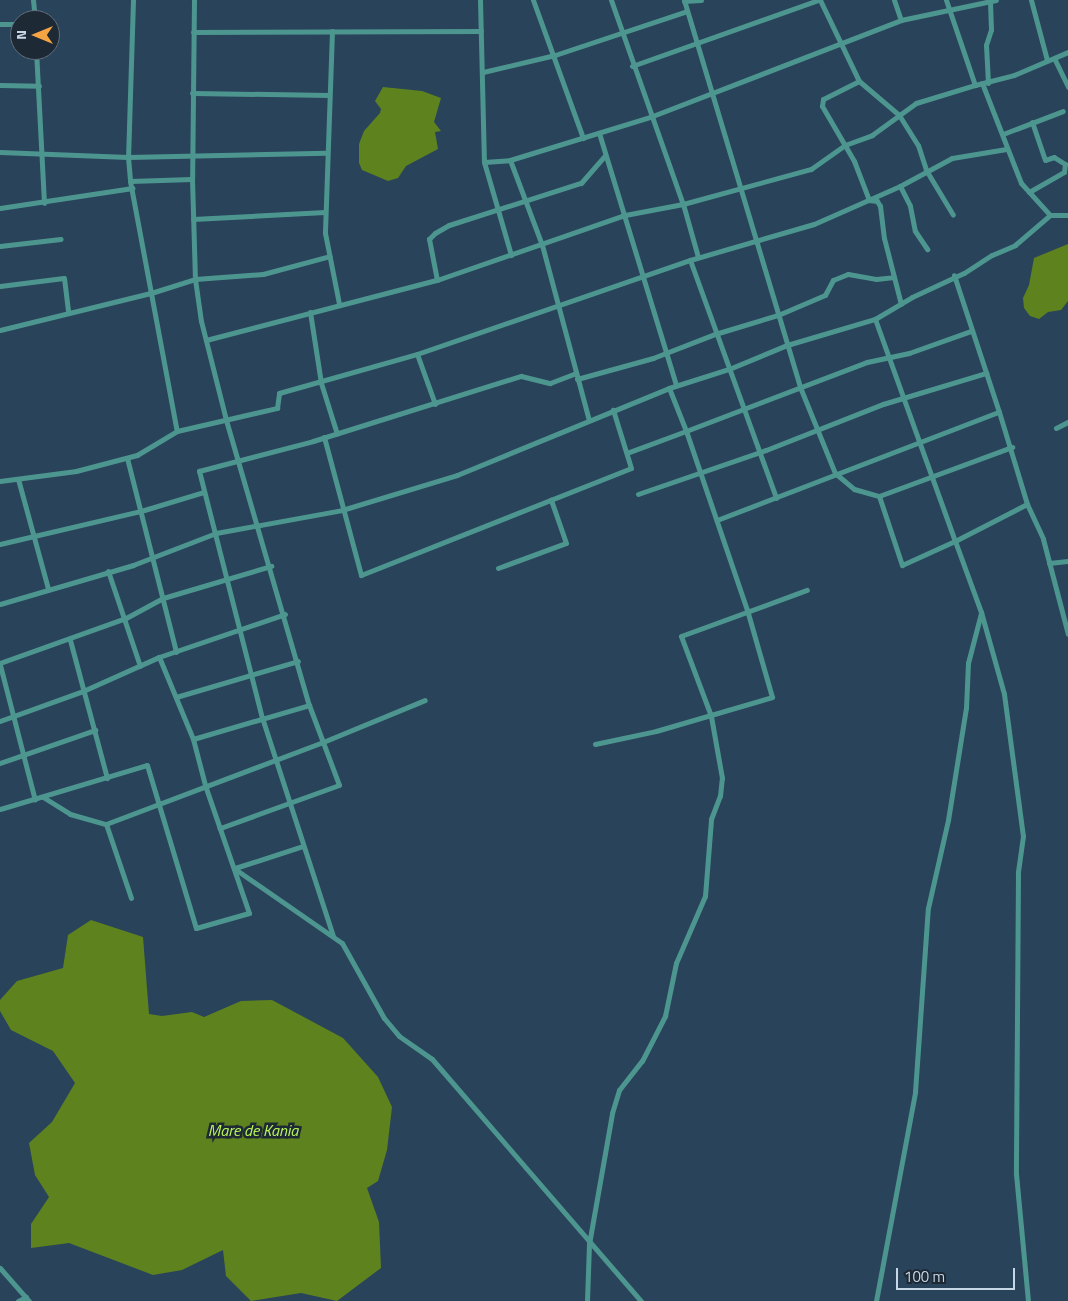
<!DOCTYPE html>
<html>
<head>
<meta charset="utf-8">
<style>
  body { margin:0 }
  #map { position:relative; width:1068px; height:1301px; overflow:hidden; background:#29435b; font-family:"Titillium Web",sans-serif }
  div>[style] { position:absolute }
  .water>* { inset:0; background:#5e821e }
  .minor>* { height:5px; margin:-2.5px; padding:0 2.5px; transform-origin:2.5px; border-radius:2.5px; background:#4d968f }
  span { translate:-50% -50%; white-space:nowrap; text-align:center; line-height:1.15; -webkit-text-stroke:5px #1d2934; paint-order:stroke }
  .water-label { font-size:16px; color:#bbf759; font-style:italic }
  .north { position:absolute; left:10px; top:10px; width:50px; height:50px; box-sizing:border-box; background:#1d2934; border:1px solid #616f7b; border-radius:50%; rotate:270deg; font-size:14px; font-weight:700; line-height:20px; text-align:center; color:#c8d7e6 }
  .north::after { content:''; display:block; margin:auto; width:18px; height:22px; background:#f4a443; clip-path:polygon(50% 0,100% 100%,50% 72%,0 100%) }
  .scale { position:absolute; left:896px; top:1268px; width:119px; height:22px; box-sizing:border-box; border:2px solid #c8d7e6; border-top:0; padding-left:6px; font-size:15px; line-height:18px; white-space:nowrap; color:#c8d7e6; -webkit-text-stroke:4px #1d2934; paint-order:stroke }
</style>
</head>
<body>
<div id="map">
  <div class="water">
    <div style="clip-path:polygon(383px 87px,422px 91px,441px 98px,434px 122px,441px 131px,435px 132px,438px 149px,406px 166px,398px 178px,388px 181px,362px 170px,359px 163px,359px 144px,364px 131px,380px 113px,381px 109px,375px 101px)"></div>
    <div style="clip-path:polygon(1068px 244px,1068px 301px,1061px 310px,1048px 312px,1039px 319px,1030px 316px,1024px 308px,1023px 298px,1029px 285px,1034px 258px)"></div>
    <div style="clip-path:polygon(91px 920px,143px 937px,149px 1014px,162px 1016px,192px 1012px,204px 1017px,241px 1001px,272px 1000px,343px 1038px,378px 1077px,392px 1107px,387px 1150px,378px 1181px,367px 1188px,379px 1222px,381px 1268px,337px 1301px,301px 1293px,251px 1301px,226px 1276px,223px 1250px,182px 1270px,153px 1275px,69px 1243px,31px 1248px,31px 1224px,49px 1197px,35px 1175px,29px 1143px,52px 1122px,75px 1083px,53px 1051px,11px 1030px,0 1011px,0 1000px,17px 981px,63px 968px,68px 935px)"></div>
  </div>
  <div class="minor">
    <div style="left:33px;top:0;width:20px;rotate:84deg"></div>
    <div style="left:133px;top:0;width:157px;rotate:91.8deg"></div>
    <div style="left:128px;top:157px;width:24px;rotate:85deg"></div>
    <div style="left:130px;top:181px;width:254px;rotate:79.4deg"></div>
    <div style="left:194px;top:0;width:179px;rotate:90.6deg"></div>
    <div style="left:192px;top:179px;width:100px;rotate:88.3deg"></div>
    <div style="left:195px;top:279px;width:42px;rotate:81.9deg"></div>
    <div style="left:201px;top:321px;width:102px;rotate:75.8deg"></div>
    <div style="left:226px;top:420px;width:297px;rotate:73.8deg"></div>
    <div style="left:309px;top:705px;width:85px;rotate:69.4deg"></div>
    <div style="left:339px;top:785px;width:127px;rotate:160.1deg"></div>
    <div style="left:480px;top:0;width:162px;rotate:88.6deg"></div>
    <div style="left:484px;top:162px;width:97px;rotate:73.8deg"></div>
    <div style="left:533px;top:0;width:147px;rotate:70.1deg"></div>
    <div style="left:611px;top:0;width:216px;rotate:70.6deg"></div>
    <div style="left:683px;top:204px;width:55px;rotate:74.2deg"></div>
    <div style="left:684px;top:0;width:404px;rotate:73.3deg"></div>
    <div style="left:800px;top:387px;width:93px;rotate:67.9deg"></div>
    <div style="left:835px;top:473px;width:25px;rotate:40deg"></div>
    <div style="left:854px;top:489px;width:26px;rotate:16deg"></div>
    <div style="left:879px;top:496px;width:73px;rotate:71.6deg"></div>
    <div style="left:902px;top:565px;width:58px;rotate:-24.4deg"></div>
    <div style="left:955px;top:541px;width:76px;rotate:69.9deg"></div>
    <div style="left:981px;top:612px;width:85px;rotate:74.3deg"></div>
    <div style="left:1004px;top:694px;width:143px;rotate:82.4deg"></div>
    <div style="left:1023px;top:836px;width:37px;rotate:98deg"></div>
    <div style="left:1018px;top:873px;width:301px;rotate:90.4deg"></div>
    <div style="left:1016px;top:1174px;width:128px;rotate:84.6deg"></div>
    <div style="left:820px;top:0;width:90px;rotate:64.3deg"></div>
    <div style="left:859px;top:81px;width:52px;rotate:40.4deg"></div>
    <div style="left:899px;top:115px;width:36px;rotate:58deg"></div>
    <div style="left:918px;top:145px;width:26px;rotate:72deg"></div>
    <div style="left:926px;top:170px;width:52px;rotate:59deg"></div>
    <div style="left:894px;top:0;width:21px;rotate:71deg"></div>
    <div style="left:946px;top:0;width:90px;rotate:71.2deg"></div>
    <div style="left:975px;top:85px;width:40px;rotate:-14.4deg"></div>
    <div style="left:1014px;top:75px;width:59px;rotate:-23.1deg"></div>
    <div style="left:1031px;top:0;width:62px;rotate:75.1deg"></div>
    <div style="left:684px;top:1px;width:17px;rotate:-3deg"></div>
    <div style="left:0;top:24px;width:20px"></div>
    <div style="left:332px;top:31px;width:202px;rotate:92deg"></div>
    <div style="left:325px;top:233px;width:72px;rotate:78.8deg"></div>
    <div style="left:193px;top:32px;width:288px;rotate:-0.2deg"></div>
    <div style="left:36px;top:50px;width:153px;rotate:87deg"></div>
    <div style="left:1055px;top:60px;width:30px;rotate:64deg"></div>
    <div style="left:632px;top:66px;width:197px;rotate:-19.5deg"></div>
    <div style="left:483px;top:72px;width:74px;rotate:-13.3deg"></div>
    <div style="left:555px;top:55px;width:139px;rotate:-18.4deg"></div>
    <div style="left:859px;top:81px;width:40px;rotate:153.4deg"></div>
    <div style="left:823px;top:99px;width:7px;rotate:98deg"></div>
    <div style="left:822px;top:106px;width:64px;rotate:59.8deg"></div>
    <div style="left:854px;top:161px;width:42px;rotate:69deg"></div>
    <div style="left:869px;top:200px;width:8px;rotate:7deg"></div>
    <div style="left:877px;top:201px;width:6px;rotate:59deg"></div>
    <div style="left:880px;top:206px;width:32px;rotate:83deg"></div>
    <div style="left:884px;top:238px;width:68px;rotate:75.6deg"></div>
    <div style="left:982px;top:83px;width:107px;rotate:68.7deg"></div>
    <div style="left:1021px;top:183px;width:43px;rotate:47.8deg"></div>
    <div style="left:1050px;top:215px;width:18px"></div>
    <div style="left:988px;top:83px;width:38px;rotate:-93deg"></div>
    <div style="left:986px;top:45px;width:16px;rotate:-72deg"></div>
    <div style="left:991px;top:30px;width:30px;rotate:-92deg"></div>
    <div style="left:0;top:85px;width:39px;rotate:1deg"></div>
    <div style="left:192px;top:93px;width:137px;rotate:0.8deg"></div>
    <div style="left:599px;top:133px;width:264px;rotate:73deg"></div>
    <div style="left:1003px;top:134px;width:64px;rotate:-21deg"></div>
    <div style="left:0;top:152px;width:128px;rotate:2.2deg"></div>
    <div style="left:128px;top:157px;width:198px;rotate:-1.2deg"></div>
    <div style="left:510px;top:160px;width:91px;rotate:69.4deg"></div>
    <div style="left:542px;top:245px;width:181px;rotate:75deg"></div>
    <div style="left:484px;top:162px;width:26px;rotate:-4deg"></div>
    <div style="left:510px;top:160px;width:146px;rotate:-17.1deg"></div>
    <div style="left:650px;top:117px;width:269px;rotate:-21.1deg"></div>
    <div style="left:901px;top:20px;width:97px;rotate:-11.9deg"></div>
    <div style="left:130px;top:181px;width:62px;rotate:-1.8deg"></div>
    <div style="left:900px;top:186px;width:22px;rotate:63deg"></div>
    <div style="left:910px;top:206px;width:25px;rotate:79deg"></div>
    <div style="left:915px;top:231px;width:22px;rotate:56deg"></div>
    <div style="left:1029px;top:192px;width:40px;rotate:-29.7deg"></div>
    <div style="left:1064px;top:172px;width:8px;rotate:-83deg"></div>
    <div style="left:1065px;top:164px;width:13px;rotate:-148deg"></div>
    <div style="left:1054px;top:157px;width:9px;rotate:162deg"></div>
    <div style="left:1045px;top:160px;width:40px;rotate:-108.9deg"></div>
    <div style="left:0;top:208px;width:134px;rotate:-8.6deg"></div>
    <div style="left:193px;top:219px;width:132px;rotate:-3deg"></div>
    <div style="left:0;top:246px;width:61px;rotate:-6.5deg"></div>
    <div style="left:690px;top:260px;width:253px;rotate:70.1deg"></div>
    <div style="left:437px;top:280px;width:42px;rotate:-101deg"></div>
    <div style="left:429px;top:239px;width:8px;rotate:-45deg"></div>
    <div style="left:435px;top:233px;width:16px;rotate:-30deg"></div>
    <div style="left:449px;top:225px;width:139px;rotate:-17.7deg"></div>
    <div style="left:581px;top:183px;width:37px;rotate:-49deg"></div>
    <div style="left:0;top:286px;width:64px;rotate:-7.1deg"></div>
    <div style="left:64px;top:278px;width:35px;rotate:83deg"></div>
    <div style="left:310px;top:312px;width:72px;rotate:81.2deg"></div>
    <div style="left:321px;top:383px;width:53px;rotate:72.6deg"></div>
    <div style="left:875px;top:319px;width:236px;rotate:70.2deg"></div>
    <div style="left:955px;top:541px;width:81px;rotate:-27.2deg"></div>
    <div style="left:1027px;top:504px;width:96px;rotate:-106.9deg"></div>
    <div style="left:0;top:330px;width:155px;rotate:-13.8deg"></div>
    <div style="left:151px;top:293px;width:46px;rotate:-17.7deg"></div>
    <div style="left:195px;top:279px;width:68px;rotate:-4.2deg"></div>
    <div style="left:263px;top:274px;width:69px;rotate:-15deg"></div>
    <div style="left:206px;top:340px;width:239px;rotate:-14.6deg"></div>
    <div style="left:437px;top:280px;width:199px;rotate:-19.1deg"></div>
    <div style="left:625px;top:215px;width:59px;rotate:-10.7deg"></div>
    <div style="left:683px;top:204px;width:133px;rotate:-15.3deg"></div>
    <div style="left:811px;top:169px;width:42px;rotate:-35.2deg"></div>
    <div style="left:845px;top:145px;width:29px;rotate:-20deg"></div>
    <div style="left:872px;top:135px;width:54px;rotate:-36deg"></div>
    <div style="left:916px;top:103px;width:62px;rotate:-17deg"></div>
    <div style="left:417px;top:354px;width:53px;rotate:70.2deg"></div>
    <div style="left:577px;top:379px;width:79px;rotate:-15.4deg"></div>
    <div style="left:653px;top:358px;width:66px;rotate:-21.2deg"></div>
    <div style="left:715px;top:334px;width:66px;rotate:-16.8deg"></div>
    <div style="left:778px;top:315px;width:51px;rotate:-23.1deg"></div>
    <div style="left:825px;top:295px;width:17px;rotate:-62deg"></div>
    <div style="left:833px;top:280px;width:16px;rotate:-22deg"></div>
    <div style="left:848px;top:274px;width:28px;rotate:10deg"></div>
    <div style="left:876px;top:279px;width:18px;rotate:-6deg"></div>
    <div style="left:669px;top:388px;width:46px;rotate:68.4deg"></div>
    <div style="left:686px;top:431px;width:194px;rotate:-20.9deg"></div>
    <div style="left:867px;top:362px;width:43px;rotate:-12.1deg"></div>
    <div style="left:909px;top:353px;width:66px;rotate:-19.5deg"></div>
    <div style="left:1056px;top:428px;width:13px;rotate:-27deg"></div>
    <div style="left:324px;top:437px;width:143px;rotate:75deg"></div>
    <div style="left:361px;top:575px;width:290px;rotate:-21.6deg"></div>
    <div style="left:631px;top:468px;width:61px;rotate:-107.2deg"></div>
    <div style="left:127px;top:458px;width:200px;rotate:75.8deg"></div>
    <div style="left:18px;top:479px;width:114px;rotate:74.7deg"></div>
    <div style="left:0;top:481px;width:77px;rotate:-7.5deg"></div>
    <div style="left:76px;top:471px;width:63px;rotate:-14.7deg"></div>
    <div style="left:137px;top:455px;width:47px;rotate:-31deg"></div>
    <div style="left:177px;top:431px;width:103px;rotate:-13deg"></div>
    <div style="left:277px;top:408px;width:15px;rotate:-82deg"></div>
    <div style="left:279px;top:393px;width:143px;rotate:-15.8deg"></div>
    <div style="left:417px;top:354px;width:289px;rotate:-19deg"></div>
    <div style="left:690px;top:260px;width:129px;rotate:-16.2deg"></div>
    <div style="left:814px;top:224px;width:94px;rotate:-23.8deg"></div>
    <div style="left:900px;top:186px;width:59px;rotate:-28.3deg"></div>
    <div style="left:952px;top:158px;width:55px;rotate:-9.5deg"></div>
    <div style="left:638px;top:494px;width:135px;rotate:-19deg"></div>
    <div style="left:766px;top:450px;width:126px;rotate:-21.5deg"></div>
    <div style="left:883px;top:404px;width:108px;rotate:-16.8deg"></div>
    <div style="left:879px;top:496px;width:142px;rotate:-20.2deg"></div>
    <div style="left:1027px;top:504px;width:38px;rotate:65deg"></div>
    <div style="left:1043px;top:539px;width:98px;rotate:75.3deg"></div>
    <div style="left:717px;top:520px;width:302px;rotate:-21deg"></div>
    <div style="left:999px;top:412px;width:144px;rotate:-108.2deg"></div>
    <div style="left:0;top:544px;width:145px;rotate:-13.2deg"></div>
    <div style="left:141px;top:511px;width:66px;rotate:-16.8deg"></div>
    <div style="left:1049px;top:563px;width:19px;rotate:-6deg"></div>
    <div style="left:498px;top:568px;width:72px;rotate:-20.2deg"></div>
    <div style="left:566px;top:543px;width:46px;rotate:-109.2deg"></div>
    <div style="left:108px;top:571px;width:100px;rotate:71.4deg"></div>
    <div style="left:0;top:604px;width:139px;rotate:-16.3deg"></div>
    <div style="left:133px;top:565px;width:89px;rotate:-21.1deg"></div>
    <div style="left:216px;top:533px;width:128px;rotate:-10.3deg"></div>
    <div style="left:342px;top:510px;width:120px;rotate:-16.9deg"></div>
    <div style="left:457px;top:475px;width:229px;rotate:-22.3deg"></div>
    <div style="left:669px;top:388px;width:63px;rotate:-17.6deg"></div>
    <div style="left:729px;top:369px;width:63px;rotate:-22.5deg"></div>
    <div style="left:787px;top:345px;width:92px;rotate:-16.5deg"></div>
    <div style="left:875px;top:319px;width:43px;rotate:-30.7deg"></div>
    <div style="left:912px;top:297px;width:57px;rotate:-24.8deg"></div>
    <div style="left:964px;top:273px;width:33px;rotate:-33deg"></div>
    <div style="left:992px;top:255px;width:25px;rotate:-23deg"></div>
    <div style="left:1015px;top:245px;width:46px;rotate:-40.6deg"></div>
    <div style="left:70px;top:640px;width:143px;rotate:75deg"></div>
    <div style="left:0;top:663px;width:134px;rotate:-19.7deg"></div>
    <div style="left:126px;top:618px;width:42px;rotate:-28.4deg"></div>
    <div style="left:163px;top:598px;width:113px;rotate:-16.5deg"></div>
    <div style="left:0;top:665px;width:139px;rotate:75.5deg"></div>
    <div style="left:176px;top:697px;width:127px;rotate:-16.4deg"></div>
    <div style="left:0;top:721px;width:88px;rotate:-19.9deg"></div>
    <div style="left:83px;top:691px;width:83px;rotate:-24.1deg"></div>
    <div style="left:159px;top:657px;width:133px;rotate:-18.8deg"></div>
    <div style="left:193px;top:739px;width:121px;rotate:-16.3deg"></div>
    <div style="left:595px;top:744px;width:62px;rotate:-12deg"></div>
    <div style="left:656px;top:731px;width:121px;rotate:-16.3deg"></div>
    <div style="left:772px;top:697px;width:91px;rotate:-106deg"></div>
    <div style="left:747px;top:610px;width:189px;rotate:-108.8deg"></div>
    <div style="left:686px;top:431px;width:63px;rotate:159.6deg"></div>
    <div style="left:0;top:763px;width:101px;rotate:-19.2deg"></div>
    <div style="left:43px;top:797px;width:32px;rotate:32deg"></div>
    <div style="left:70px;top:814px;width:37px;rotate:16deg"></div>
    <div style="left:106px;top:824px;width:78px;rotate:71.3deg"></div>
    <div style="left:0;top:809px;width:153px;rotate:-16.7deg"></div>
    <div style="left:147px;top:765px;width:170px;rotate:73.3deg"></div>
    <div style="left:196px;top:928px;width:55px;rotate:-15.8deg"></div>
    <div style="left:249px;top:913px;width:135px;rotate:-109deg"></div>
    <div style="left:205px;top:785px;width:48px;rotate:-104.6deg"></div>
    <div style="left:193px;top:739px;width:89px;rotate:-112.5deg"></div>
    <div style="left:106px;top:824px;width:232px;rotate:-20.7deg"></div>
    <div style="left:323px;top:742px;width:110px;rotate:-22.4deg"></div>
    <div style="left:235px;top:868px;width:71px;rotate:-17.9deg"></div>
    <div style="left:235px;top:869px;width:130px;rotate:34.7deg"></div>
    <div style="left:342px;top:943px;width:86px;rotate:60.8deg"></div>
    <div style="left:384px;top:1018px;width:23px;rotate:50deg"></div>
    <div style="left:399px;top:1036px;width:40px;rotate:34.9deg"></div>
    <div style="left:432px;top:1059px;width:320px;rotate:49.2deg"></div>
    <div style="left:333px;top:936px;width:229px;rotate:-108deg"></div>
    <div style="left:262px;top:718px;width:255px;rotate:-104.3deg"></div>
    <div style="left:199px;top:471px;width:118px;rotate:-14.7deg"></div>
    <div style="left:313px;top:441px;width:218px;rotate:-17.4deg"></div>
    <div style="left:521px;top:376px;width:30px;rotate:14deg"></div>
    <div style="left:550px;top:383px;width:28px;rotate:-21deg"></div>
    <div style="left:0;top:1268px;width:44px;rotate:48.7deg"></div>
    <div style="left:18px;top:1301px;width:9px;rotate:-27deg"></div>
    <div style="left:587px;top:1301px;width:57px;rotate:-88deg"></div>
    <div style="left:589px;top:1244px;width:133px;rotate:-80deg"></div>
    <div style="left:612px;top:1113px;width:24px;rotate:-73deg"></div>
    <div style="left:619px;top:1090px;width:37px;rotate:-52deg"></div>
    <div style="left:642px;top:1061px;width:51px;rotate:-62.9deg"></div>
    <div style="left:665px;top:1016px;width:54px;rotate:-78.3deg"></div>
    <div style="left:676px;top:963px;width:73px;rotate:-66.6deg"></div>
    <div style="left:705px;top:896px;width:77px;rotate:-85.5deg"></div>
    <div style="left:711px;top:819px;width:25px;rotate:-69deg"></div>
    <div style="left:720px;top:796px;width:18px;rotate:-84deg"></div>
    <div style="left:722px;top:778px;width:63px;rotate:-100.1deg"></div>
    <div style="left:711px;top:716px;width:85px;rotate:-110.6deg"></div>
    <div style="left:681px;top:636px;width:134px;rotate:-20.1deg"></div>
    <div style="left:876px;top:1301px;width:213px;rotate:-79.4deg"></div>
    <div style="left:915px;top:1092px;width:184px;rotate:-86deg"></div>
    <div style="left:928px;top:908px;width:90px;rotate:-77.2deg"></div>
    <div style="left:948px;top:820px;width:113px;rotate:-80.9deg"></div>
    <div style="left:966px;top:708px;width:45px;rotate:-87.5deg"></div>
    <div style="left:968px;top:663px;width:52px;rotate:-75.4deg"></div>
  </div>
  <div class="water-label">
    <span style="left:253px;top:1130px">Mare de Kania</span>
  </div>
  <div class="north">N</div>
  <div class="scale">100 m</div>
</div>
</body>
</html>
